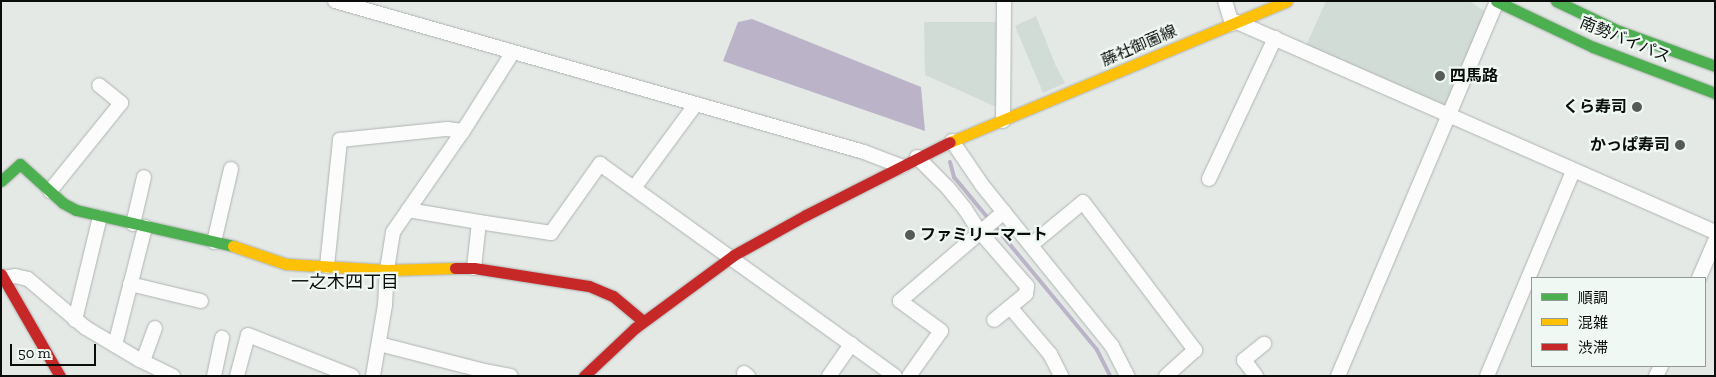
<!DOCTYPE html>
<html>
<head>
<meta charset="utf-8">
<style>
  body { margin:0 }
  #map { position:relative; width:1716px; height:377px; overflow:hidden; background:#e4e9e6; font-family:"Zilla Slab","Noto Sans JP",serif }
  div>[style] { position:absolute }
  .built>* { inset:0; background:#d2dcd6 }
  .water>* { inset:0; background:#bbb4c8 }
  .stream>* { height:4px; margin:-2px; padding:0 2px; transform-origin:2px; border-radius:2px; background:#bbb4c8 }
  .roads { filter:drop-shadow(0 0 1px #b0b3b1) drop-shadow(0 0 1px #b0b3b1) }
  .street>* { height:14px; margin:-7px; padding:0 7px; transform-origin:7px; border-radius:7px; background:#fbfcfb }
  .fast>* { height:11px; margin:-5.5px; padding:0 5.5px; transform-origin:5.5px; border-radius:5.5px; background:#4caf50 }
  .slow>* { height:11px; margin:-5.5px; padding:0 5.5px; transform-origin:5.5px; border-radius:5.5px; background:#ffc107 }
  .jam>* { height:11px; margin:-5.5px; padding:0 5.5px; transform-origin:5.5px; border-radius:5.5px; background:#c62828 }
  .dots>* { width:14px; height:14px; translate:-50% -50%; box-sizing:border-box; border:2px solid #eff8f2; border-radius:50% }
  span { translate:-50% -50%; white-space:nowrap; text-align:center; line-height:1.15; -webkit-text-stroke:4.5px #eff8f2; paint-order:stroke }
  .street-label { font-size:16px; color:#0a0d0b }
  .poi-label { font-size:16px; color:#0a0d0b; font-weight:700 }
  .left { translate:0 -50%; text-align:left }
  .right { translate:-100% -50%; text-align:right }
  .neighbourhood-label { font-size:18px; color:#0a0d0b }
  .frame { position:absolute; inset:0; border:2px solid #0a0d0b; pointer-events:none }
  .legend { position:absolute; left:1531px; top:277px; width:175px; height:90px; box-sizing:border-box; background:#eff8f2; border:1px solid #939a96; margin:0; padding:6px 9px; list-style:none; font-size:15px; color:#0a0d0b }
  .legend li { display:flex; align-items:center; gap:10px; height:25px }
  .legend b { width:25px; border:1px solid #939a96 }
  .scale { position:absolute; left:10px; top:344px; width:86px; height:22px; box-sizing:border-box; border:2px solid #0a0d0b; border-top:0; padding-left:6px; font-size:15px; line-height:18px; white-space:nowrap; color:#0a0d0b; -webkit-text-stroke:4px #eff8f2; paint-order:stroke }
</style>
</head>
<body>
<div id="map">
  <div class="built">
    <div style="clip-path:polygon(1326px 1px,1469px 1px,1487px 13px,1448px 110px,1305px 48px)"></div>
    <div style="clip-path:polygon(1036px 16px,1055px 64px,1065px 83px,1043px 93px,1015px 26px)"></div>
    <div style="clip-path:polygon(924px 22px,1004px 22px,1003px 110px,925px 75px)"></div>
  </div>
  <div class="water">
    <div style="clip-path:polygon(752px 19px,921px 87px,925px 131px,723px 61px,738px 22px)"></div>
  </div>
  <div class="stream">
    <div style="left:950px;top:162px;width:16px;rotate:75deg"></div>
    <div style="left:954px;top:177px;width:224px;rotate:50.4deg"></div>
    <div style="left:1097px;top:350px;width:29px;rotate:63deg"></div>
  </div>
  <div class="roads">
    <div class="street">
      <div style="left:335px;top:1px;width:550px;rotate:15.93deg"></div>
      <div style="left:864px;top:152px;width:40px;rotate:21deg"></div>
      <div style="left:1225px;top:1px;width:24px;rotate:73deg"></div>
      <div style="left:1237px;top:22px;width:522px;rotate:23.72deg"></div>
      <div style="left:1003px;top:121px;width:120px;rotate:-89.5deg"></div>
      <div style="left:952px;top:141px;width:53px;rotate:55.7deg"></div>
      <div style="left:982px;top:185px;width:207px;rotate:51.1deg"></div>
      <div style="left:1112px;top:346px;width:34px;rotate:63deg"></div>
      <div style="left:917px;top:157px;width:44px;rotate:45deg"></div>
      <div style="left:948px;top:188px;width:27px;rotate:51deg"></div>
      <div style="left:965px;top:209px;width:27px;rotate:57deg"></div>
      <div style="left:980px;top:232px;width:72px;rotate:49deg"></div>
      <div style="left:1027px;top:286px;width:8px;rotate:97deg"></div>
      <div style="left:1026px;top:294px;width:41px;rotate:140.9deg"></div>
      <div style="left:1209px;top:179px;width:156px;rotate:-64.9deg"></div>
      <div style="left:634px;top:188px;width:104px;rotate:-53.6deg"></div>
      <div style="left:50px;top:191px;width:113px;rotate:-51.1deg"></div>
      <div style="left:121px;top:103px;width:28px;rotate:-141deg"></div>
      <div style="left:408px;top:210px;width:72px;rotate:9.6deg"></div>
      <div style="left:133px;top:224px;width:48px;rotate:-76.8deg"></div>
      <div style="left:214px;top:242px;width:75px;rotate:-76.9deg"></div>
      <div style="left:1031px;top:245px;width:67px;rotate:-39.6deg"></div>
      <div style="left:1083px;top:202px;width:186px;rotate:52.9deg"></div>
      <div style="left:1195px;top:350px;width:39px;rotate:138deg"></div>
      <div style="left:327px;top:266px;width:127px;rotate:-84.1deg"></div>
      <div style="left:340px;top:140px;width:108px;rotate:-5.9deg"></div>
      <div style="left:447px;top:129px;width:16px;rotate:7deg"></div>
      <div style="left:474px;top:268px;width:46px;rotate:-83.8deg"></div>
      <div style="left:479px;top:222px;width:73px;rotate:8.7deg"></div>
      <div style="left:551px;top:233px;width:85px;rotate:-54.6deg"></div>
      <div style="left:600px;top:164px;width:363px;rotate:35.7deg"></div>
      <div style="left:3px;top:278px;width:12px;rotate:-9deg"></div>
      <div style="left:15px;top:276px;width:13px;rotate:13deg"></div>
      <div style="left:28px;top:279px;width:76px;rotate:40.2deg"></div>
      <div style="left:86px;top:328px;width:63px;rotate:30.7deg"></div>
      <div style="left:140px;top:360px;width:37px;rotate:26deg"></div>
      <div style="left:1699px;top:278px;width:40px;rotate:-66.6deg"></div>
      <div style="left:130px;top:284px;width:73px;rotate:13.5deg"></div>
      <div style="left:1010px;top:307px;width:62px;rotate:49.6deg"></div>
      <div style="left:1050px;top:354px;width:25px;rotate:63deg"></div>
      <div style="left:75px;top:320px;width:106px;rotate:-76.4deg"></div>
      <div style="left:379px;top:344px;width:109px;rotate:14.3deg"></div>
      <div style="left:485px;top:371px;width:26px;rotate:11deg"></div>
      <div style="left:115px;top:345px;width:122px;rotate:-75.7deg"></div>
      <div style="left:143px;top:361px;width:35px;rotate:-70deg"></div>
      <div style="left:744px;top:373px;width:5px;rotate:37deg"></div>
      <div style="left:214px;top:376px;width:39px;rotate:-78deg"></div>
      <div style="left:237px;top:376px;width:42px;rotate:-75deg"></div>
      <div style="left:248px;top:335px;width:112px;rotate:21.5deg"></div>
      <div style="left:373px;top:376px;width:72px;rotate:-80.4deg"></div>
      <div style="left:385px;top:305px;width:35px;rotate:-87deg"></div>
      <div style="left:387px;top:270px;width:38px;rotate:-81deg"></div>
      <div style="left:393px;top:232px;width:123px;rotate:-55.3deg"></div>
      <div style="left:463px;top:131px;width:93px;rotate:-57.7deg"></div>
      <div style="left:829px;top:376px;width:39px;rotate:-55deg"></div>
      <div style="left:909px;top:376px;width:55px;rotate:-54.6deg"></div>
      <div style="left:941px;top:331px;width:51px;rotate:-143.8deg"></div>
      <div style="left:900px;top:301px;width:137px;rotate:-40.6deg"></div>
      <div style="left:1256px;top:376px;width:20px;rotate:-127deg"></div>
      <div style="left:1244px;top:360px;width:26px;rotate:-39deg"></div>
      <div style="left:1338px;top:376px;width:406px;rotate:-67deg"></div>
      <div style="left:1487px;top:376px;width:222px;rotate:-67.2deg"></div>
      <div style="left:1656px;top:376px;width:11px;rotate:-63deg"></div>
    </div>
    <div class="fast">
      <div style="left:1496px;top:1px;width:107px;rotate:25.4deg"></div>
      <div style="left:1593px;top:47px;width:130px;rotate:20.7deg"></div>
      <div style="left:1556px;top:1px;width:70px;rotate:25.5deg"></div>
      <div style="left:1619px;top:31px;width:102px;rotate:20deg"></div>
      <div style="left:1px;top:181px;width:25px;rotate:-42deg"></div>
      <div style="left:20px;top:164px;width:58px;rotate:42.2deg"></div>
      <div style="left:63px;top:203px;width:15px;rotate:28deg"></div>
      <div style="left:76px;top:210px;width:161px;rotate:12.9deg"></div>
    </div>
    <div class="slow">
      <div style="left:950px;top:142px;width:365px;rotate:-22.7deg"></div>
      <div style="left:233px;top:246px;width:56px;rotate:18.8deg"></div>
      <div style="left:286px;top:264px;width:101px;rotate:3.4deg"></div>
      <div style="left:387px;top:270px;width:68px;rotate:-1.7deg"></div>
    </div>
    <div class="jam">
      <div style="left:455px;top:268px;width:19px"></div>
      <div style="left:474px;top:268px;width:116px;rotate:8.9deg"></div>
      <div style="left:589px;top:286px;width:26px;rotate:23deg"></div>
      <div style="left:613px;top:296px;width:39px;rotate:40deg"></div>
      <div style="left:1px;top:274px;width:118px;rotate:60deg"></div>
      <div style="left:584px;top:376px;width:70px;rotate:-43.3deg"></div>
      <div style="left:635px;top:328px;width:123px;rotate:-36.4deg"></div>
      <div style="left:734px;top:255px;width:82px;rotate:-29.1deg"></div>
      <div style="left:806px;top:215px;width:161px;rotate:-26.9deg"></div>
    </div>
  </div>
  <div class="dots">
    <div style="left:1440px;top:76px;background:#565a58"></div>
    <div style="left:1637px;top:107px;background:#565a58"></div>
    <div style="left:1680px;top:145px;background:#565a58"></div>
    <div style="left:910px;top:235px;background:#565a58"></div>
  </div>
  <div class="street-label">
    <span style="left:1625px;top:40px;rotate:22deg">南勢バイパス</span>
    <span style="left:1139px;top:46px;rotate:-23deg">藤社御薗線</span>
  </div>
  <div class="poi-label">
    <span class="left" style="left:1450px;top:76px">四馬路</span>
    <span class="right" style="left:1627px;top:107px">くら寿司</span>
    <span class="right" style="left:1670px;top:145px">かっぱ寿司</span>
    <span class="left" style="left:920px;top:235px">ファミリーマート</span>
  </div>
  <div class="neighbourhood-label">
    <span style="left:345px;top:282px">一之木四丁目</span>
  </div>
  <div class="frame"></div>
  <ul class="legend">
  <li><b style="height:6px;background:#4caf50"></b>順調</li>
  <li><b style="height:6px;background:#ffc107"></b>混雑</li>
  <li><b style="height:6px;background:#c62828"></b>渋滞</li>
  </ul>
  <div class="scale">50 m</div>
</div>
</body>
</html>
